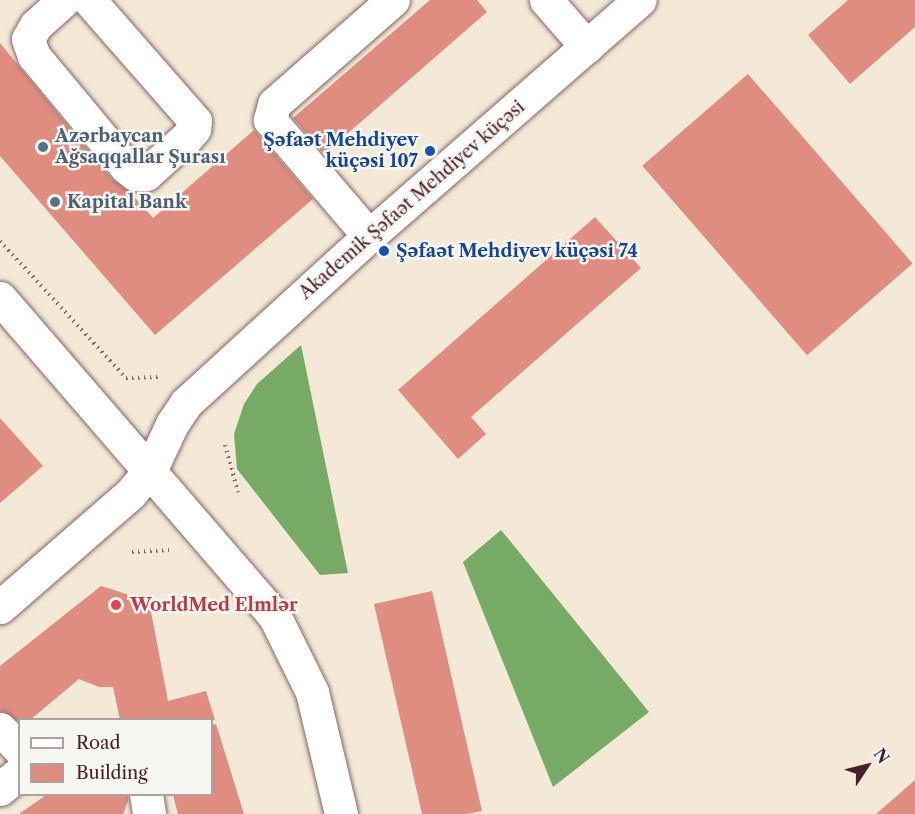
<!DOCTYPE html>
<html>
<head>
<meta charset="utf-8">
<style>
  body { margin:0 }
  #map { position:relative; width:915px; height:814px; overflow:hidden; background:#f3e9d6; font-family:"Libre Caslon Text",serif }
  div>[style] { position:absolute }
  .forest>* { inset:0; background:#77aa67 }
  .building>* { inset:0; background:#df8d81; transform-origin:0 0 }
  .path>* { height:4px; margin-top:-2px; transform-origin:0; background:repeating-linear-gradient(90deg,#856667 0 1.5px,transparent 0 6px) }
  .roads { filter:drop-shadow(0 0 2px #856667) drop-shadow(0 0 2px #856667) }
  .minor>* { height:33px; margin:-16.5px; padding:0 16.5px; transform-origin:16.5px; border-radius:16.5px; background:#fff }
  .major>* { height:33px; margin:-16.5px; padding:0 16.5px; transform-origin:16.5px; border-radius:16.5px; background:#fff }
  .dots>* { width:16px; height:16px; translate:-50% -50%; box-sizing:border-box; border:3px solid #f6f6f2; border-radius:50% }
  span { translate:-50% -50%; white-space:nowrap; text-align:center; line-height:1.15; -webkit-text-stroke:5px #f6f6f2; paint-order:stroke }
  .service-label { font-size:18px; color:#4e5e75; font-weight:700 }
  .left { translate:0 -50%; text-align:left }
  .transit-label { font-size:18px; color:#164399; font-weight:700 }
  .right { translate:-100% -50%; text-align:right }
  .street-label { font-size:18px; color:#4a1f2b }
  .health-label { font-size:18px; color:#be3a42; font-weight:700 }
  .legend { position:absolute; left:18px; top:718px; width:195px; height:78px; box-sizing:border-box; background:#f6f6f2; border:2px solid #b1a0a2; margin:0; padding:8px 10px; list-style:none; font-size:18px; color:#4a1f2b }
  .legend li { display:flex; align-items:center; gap:12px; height:30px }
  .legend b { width:30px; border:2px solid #b1a0a2 }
  .north { position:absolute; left:837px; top:736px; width:60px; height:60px; -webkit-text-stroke:4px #f6f6f2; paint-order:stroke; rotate:55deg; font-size:16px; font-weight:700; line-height:24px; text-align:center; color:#4a1f2b }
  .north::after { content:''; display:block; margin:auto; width:21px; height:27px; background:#4a1f2b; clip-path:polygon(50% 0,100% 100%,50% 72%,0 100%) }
</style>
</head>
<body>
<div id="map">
  <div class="forest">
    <div style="clip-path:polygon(301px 345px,348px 573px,320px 575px,237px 469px,234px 434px,244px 404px,257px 384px)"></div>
    <div style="clip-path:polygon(501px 530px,649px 712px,553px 787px,463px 562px)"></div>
  </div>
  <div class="building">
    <div style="clip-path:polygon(430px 0,477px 0,487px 12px,324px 154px,293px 118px)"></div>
    <div style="clip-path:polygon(848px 0,915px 0,915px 27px,850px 84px,808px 35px)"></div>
    <div style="clip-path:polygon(0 43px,112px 179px,129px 191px,153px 218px,254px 130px,313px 199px,155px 335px,0 156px)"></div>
    <div style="left:748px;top:74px;width:251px;height:140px;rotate:49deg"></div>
    <div style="clip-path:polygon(595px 217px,641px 268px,471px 417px,486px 434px,458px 459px,398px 390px)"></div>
    <div style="clip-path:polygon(0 418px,43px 466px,0 503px)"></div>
    <div style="clip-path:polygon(101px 586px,149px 601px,168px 701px,206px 691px,215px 720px,120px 720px,113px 687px,99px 687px,79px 679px,30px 720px,20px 722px,0 711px,0 666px)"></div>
    <div style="clip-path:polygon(432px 591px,482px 811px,467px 814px,422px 814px,374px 604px)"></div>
    <div style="clip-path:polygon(216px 724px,244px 814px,178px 814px,173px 795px,212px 795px,212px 725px)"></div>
    <div style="clip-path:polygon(915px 780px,915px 814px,876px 814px)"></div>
    <div style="clip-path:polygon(46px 795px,128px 795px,128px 801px,123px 814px,19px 814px)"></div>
  </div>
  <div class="path">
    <div style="left:0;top:241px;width:186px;rotate:47.4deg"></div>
    <div style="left:126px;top:378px;width:36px;rotate:-2deg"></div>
    <div style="left:225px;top:445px;width:49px;rotate:74.5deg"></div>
    <div style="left:132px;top:552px;width:37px;rotate:-3deg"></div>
  </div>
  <div class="roads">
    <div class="minor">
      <div style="left:64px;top:0;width:38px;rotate:138deg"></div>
      <div style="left:36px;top:25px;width:16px;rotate:120deg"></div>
      <div style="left:28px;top:39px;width:18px;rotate:71deg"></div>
      <div style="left:34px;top:56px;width:144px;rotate:50.3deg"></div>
      <div style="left:126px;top:167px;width:11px;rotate:38deg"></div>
      <div style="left:135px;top:174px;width:11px"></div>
      <div style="left:146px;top:174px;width:55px;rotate:-42.1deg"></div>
      <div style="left:187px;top:137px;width:11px;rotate:-49deg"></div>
      <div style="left:194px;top:129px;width:8px;rotate:-83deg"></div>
      <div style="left:195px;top:121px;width:161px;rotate:-131.2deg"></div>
      <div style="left:546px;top:0;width:62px;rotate:48.9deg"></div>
      <div style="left:369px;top:236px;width:153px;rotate:-130.5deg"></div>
      <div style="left:270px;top:120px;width:16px;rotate:-76deg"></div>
      <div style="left:274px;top:104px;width:158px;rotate:-41.2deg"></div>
      <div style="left:0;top:607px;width:172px;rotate:-41deg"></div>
      <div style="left:130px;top:494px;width:33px;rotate:-50deg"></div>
      <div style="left:0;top:729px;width:29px;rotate:46deg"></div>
      <div style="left:0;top:789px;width:26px;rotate:-40deg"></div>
      <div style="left:146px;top:794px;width:20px;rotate:81deg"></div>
    </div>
    <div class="major">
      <div style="left:0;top:298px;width:419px;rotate:49.2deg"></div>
      <div style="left:274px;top:615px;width:86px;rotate:63.7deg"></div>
      <div style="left:312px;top:692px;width:125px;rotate:76.6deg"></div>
      <div style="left:151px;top:469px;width:50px;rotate:-65deg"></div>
      <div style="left:172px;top:424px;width:25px;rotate:-56deg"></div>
      <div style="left:186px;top:403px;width:248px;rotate:-42.4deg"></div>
      <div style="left:369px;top:236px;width:359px;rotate:-41.1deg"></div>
    </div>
  </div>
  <div class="dots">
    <div style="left:43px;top:147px;background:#5c6f8a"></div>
    <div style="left:430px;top:151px;background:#1a4fb4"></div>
    <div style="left:55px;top:202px;background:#5c6f8a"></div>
    <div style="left:384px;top:251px;background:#1a4fb4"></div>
    <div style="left:116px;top:605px;background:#e0444e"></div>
  </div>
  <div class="service-label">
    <span class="left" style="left:55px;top:147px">Azərbaycan<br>Ağsaqqallar Şurası</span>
    <span class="left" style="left:67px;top:202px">Kapital Bank</span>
  </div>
  <div class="transit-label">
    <span class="right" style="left:418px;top:151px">Şəfaət Mehdiyev<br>küçəsi 107</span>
    <span class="left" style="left:396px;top:251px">Şəfaət Mehdiyev küçəsi 74</span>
  </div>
  <div class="street-label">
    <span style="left:412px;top:200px;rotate:-41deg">Akademik Şəfaət Mehdiyev küçəsi</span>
  </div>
  <div class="health-label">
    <span class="left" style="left:130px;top:605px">WorldMed Elmlər</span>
  </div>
  <ul class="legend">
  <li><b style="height:8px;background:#fff"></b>Road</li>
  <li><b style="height:16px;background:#df8d81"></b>Building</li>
  </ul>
  <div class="north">N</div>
</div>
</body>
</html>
